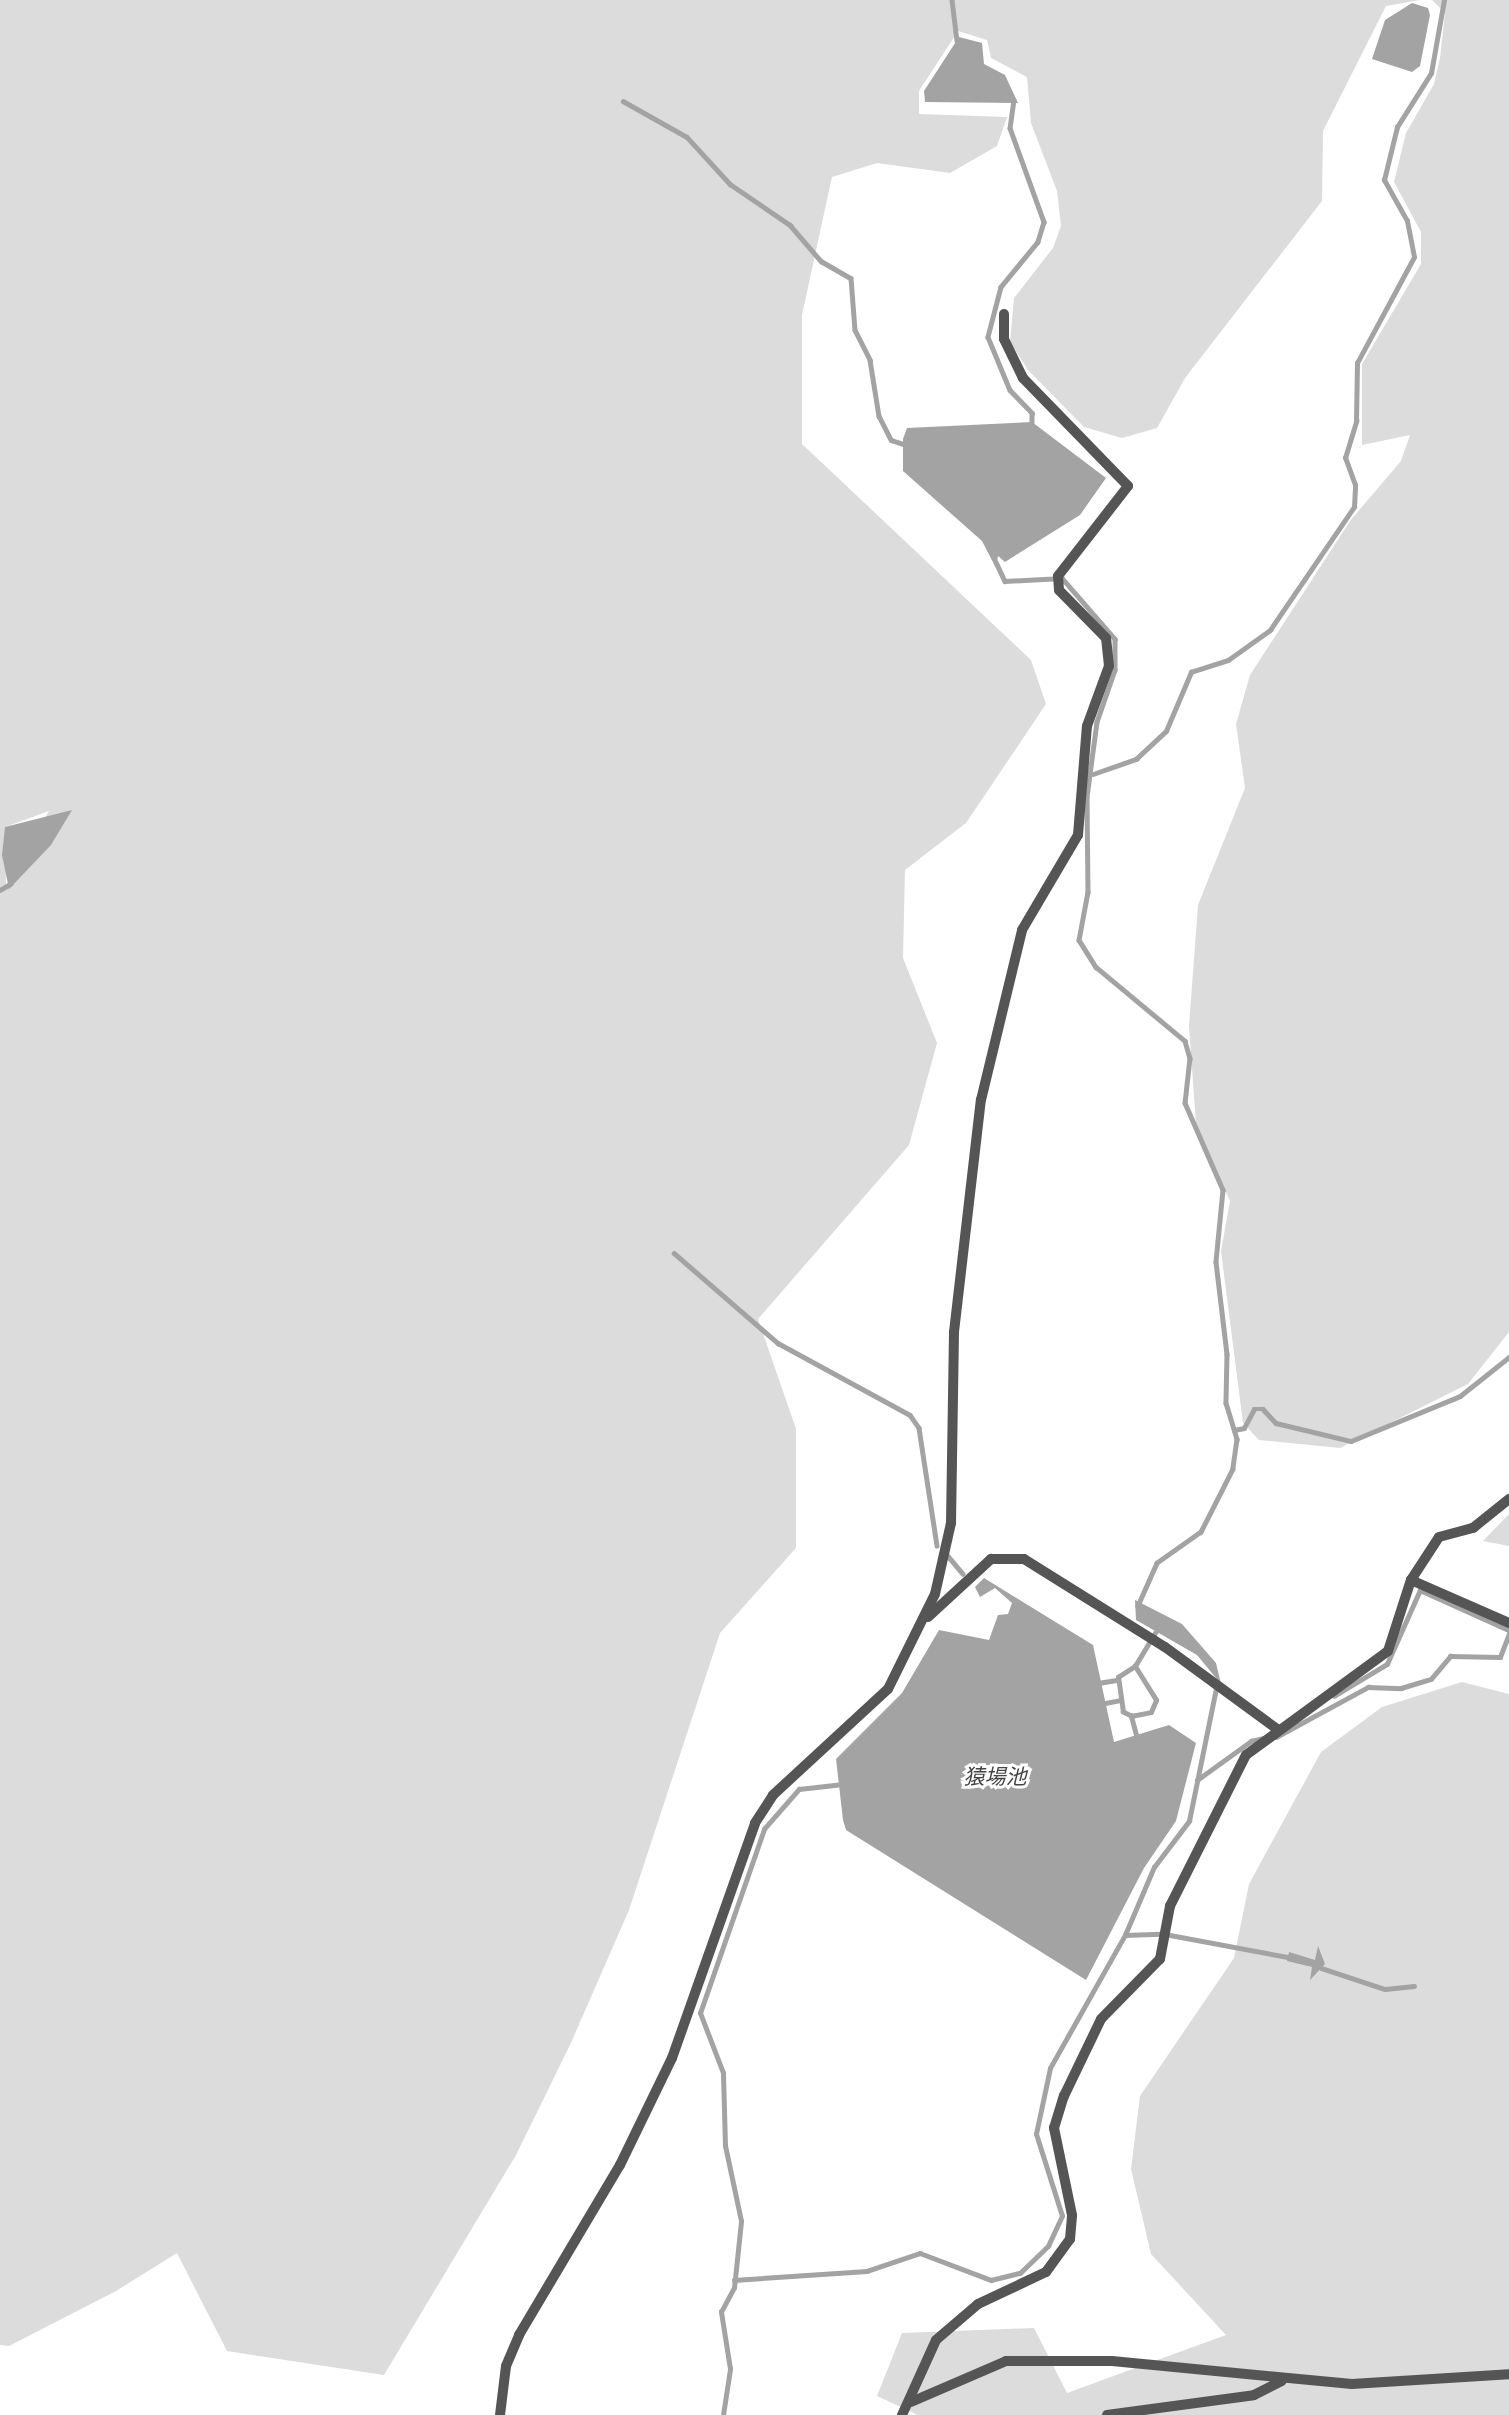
<!DOCTYPE html>
<html>
<head>
<meta charset="utf-8">
<style>
  body { margin:0 }
  #map { position:relative; width:1509px; height:2415px; overflow:hidden; background:#fff; font-family:"Public Sans","Noto Sans JP",sans-serif }
  div>[style] { position:absolute }
  .green>* { inset:0; background:#dcdcdc }
  .water>* { inset:0; background:#a3a3a3 }
  .stream>* { height:4.5px; margin:-2.25px; padding:0 2.25px; transform-origin:2.25px; border-radius:2.25px; background:#a3a3a3 }
  .street>* { height:10px; margin:-5px; padding:0 5px; transform-origin:5px; border-radius:5px; background:#555 }
  span { translate:-50% -50%; white-space:nowrap; text-align:center; line-height:1.15; -webkit-text-stroke:6px #fff; paint-order:stroke }
  .water-label { font-size:21px; color:#444; font-style:italic }
</style>
</head>
<body>
<div id="map">
  <div class="green">
    <div style="clip-path:polygon(evenodd,0 0,1420px 0,1386px 6px,1323px 131px,1322px 201px,1185px 378px,1157px 428px,1122px 438px,1084px 427px,1028px 370px,1010px 342px,1014px 298px,1053px 248px,1061px 226px,1057px 191px,1031px 123px,1027px 77px,991px 58px,987px 40px,958px 31px,919px 91px,919px 114px,1007px 117px,997px 146px,950px 173px,877px 163px,832px 177px,802px 315px,802px 444px,1031px 660px,1046px 704px,966px 823px,905px 870px,903px 958px,937px 1043px,909px 1145px,758px 1319px,796px 1429px,796px 1548px,720px 1633px,629px 1910px,570px 2045px,516px 2155px,384px 2375px,227px 2351px,177px 2253px,116px 2291px,9px 2346px,0 2345px,0 0,49px 811px,6px 885px,5px 827px,49px 811px)"></div>
    <div style="clip-path:polygon(1432px 0,1509px 0,1509px 1332px,1468px 1384px,1340px 1448px,1259px 1440px,1243px 1423px,1221px 1251px,1230px 1201px,1196px 1124px,1189px 1026px,1198px 905px,1245px 788px,1236px 724px,1250px 675px,1350px 521px,1401px 461px,1410px 435px,1362px 445px,1362px 364px,1421px 264px,1421px 232px,1394px 182px,1406px 133px,1434px 84px,1440px 58px,1445px 13px)"></div>
    <div style="clip-path:polygon(1509px 1514px,1509px 1546px,1483px 1541px)"></div>
    <div style="clip-path:polygon(1462px 1682px,1509px 1694px,1509px 2415px,918px 2415px,877px 2396px,902px 2333px,1034px 2328px,1067px 2393px,1226px 2335px,1151px 2254px,1131px 2169px,1140px 2096px,1234px 1958px,1249px 1884px,1321px 1752px,1382px 1707px)"></div>
  </div>
  <div class="water">
    <div style="clip-path:polygon(1412px 3px,1428px 8px,1430px 15px,1420px 66px,1412px 72px,1372px 59px,1385px 20px)"></div>
    <div style="clip-path:polygon(959px 37px,982px 43px,984px 64px,1005px 75px,1018px 103px,925px 102px,924px 91px)"></div>
    <div style="clip-path:polygon(1032px 422px,1106px 478px,1080px 515px,1005px 562px,998px 556px,996px 568px,982px 541px,903px 471px,903px 439px,907px 428px)"></div>
    <div style="clip-path:polygon(72px 810px,51px 845px,9px 889px,2px 855px,5px 827px)"></div>
    <div style="clip-path:polygon(984px 1578px,1093px 1645px,1114px 1742px,1169px 1725px,1196px 1743px,1176px 1821px,1144px 1868px,1086px 1980px,846px 1830px,843px 1820px,836px 1759px,902px 1693px,939px 1630px,989px 1640px,998px 1615px,1008px 1614px,1012px 1603px,995px 1588px,980px 1597px,975px 1587px)"></div>
    <div style="clip-path:polygon(1135px 1600px,1182px 1624px,1216px 1663px,1221px 1684px,1197px 1655px,1136px 1620px)"></div>
    <div style="clip-path:polygon(1318px 1946px,1325px 1964px,1310px 1980px,1312px 1967px,1287px 1961px,1289px 1952px,1315px 1960px)"></div>
  </div>
  <div class="stream">
    <div style="left:952px;top:0;width:41px;rotate:83deg"></div>
    <div style="left:1014px;top:100px;width:28px;rotate:98deg"></div>
    <div style="left:1010px;top:128px;width:100px;rotate:70.1deg"></div>
    <div style="left:1044px;top:222px;width:21px;rotate:107deg"></div>
    <div style="left:1038px;top:242px;width:58px;rotate:129.4deg"></div>
    <div style="left:1001px;top:287px;width:52px;rotate:104.6deg"></div>
    <div style="left:988px;top:337px;width:57px;rotate:67.5deg"></div>
    <div style="left:1010px;top:390px;width:32px;rotate:46deg"></div>
    <div style="left:1032px;top:413px;width:13px;rotate:90deg"></div>
    <div style="left:623px;top:101px;width:73px;rotate:29.4deg"></div>
    <div style="left:687px;top:137px;width:64px;rotate:47.5deg"></div>
    <div style="left:730px;top:184px;width:73px;rotate:34.3deg"></div>
    <div style="left:790px;top:225px;width:48px;rotate:49.3deg"></div>
    <div style="left:821px;top:261px;width:34px;rotate:30deg"></div>
    <div style="left:851px;top:278px;width:52px;rotate:85.6deg"></div>
    <div style="left:855px;top:330px;width:34px;rotate:63deg"></div>
    <div style="left:870px;top:360px;width:57px;rotate:80.9deg"></div>
    <div style="left:879px;top:416px;width:27px;rotate:63deg"></div>
    <div style="left:891px;top:440px;width:16px;rotate:18deg"></div>
    <div style="left:996px;top:562px;width:21px;rotate:65deg"></div>
    <div style="left:1005px;top:581px;width:57px;rotate:-3deg"></div>
    <div style="left:1062px;top:578px;width:81px;rotate:49deg"></div>
    <div style="left:1115px;top:639px;width:31px;rotate:90deg"></div>
    <div style="left:1115px;top:670px;width:55px;rotate:109.1deg"></div>
    <div style="left:1097px;top:722px;width:76px;rotate:97.6deg"></div>
    <div style="left:1087px;top:797px;width:95px;rotate:89.4deg"></div>
    <div style="left:1088px;top:892px;width:49px;rotate:100.6deg"></div>
    <div style="left:1079px;top:940px;width:32px;rotate:58deg"></div>
    <div style="left:1096px;top:967px;width:116px;rotate:39.7deg"></div>
    <div style="left:1185px;top:1041px;width:18px;rotate:74deg"></div>
    <div style="left:1190px;top:1058px;width:45px;rotate:96.3deg"></div>
    <div style="left:1185px;top:1103px;width:95px;rotate:66.4deg"></div>
    <div style="left:1223px;top:1190px;width:72px;rotate:95.6deg"></div>
    <div style="left:1216px;top:1262px;width:93px;rotate:83.2deg"></div>
    <div style="left:1227px;top:1354px;width:49px;rotate:91.2deg"></div>
    <div style="left:1226px;top:1403px;width:38px;rotate:73deg"></div>
    <div style="left:1237px;top:1439px;width:30px;rotate:98deg"></div>
    <div style="left:1233px;top:1469px;width:71px;rotate:116.9deg"></div>
    <div style="left:1201px;top:1532px;width:54px;rotate:144.8deg"></div>
    <div style="left:1157px;top:1563px;width:47px;rotate:113.8deg"></div>
    <div style="left:1093px;top:774px;width:46px;rotate:-19.2deg"></div>
    <div style="left:1136px;top:759px;width:41px;rotate:-43deg"></div>
    <div style="left:1166px;top:731px;width:64px;rotate:-67deg"></div>
    <div style="left:1191px;top:672px;width:39px;rotate:-18deg"></div>
    <div style="left:1228px;top:660px;width:52px;rotate:-35.5deg"></div>
    <div style="left:1270px;top:630px;width:149px;rotate:-55.7deg"></div>
    <div style="left:1354px;top:507px;width:22px;rotate:-87deg"></div>
    <div style="left:1355px;top:485px;width:29px;rotate:-110deg"></div>
    <div style="left:1345px;top:458px;width:39px;rotate:-73deg"></div>
    <div style="left:1356px;top:421px;width:58px;rotate:-89deg"></div>
    <div style="left:1357px;top:363px;width:120px;rotate:-61.7deg"></div>
    <div style="left:1414px;top:257px;width:37px;rotate:-101deg"></div>
    <div style="left:1407px;top:221px;width:47px;rotate:-119.3deg"></div>
    <div style="left:1384px;top:180px;width:55px;rotate:-76.2deg"></div>
    <div style="left:1397px;top:127px;width:64px;rotate:-57.8deg"></div>
    <div style="left:1431px;top:73px;width:74px;rotate:-79.9deg"></div>
    <div style="left:0;top:890px;width:12px;rotate:-31deg"></div>
    <div style="left:674px;top:1253px;width:138px;rotate:40.9deg"></div>
    <div style="left:778px;top:1343px;width:150px;rotate:28.6deg"></div>
    <div style="left:910px;top:1415px;width:16px;rotate:55deg"></div>
    <div style="left:919px;top:1428px;width:119px;rotate:81.3deg"></div>
    <div style="left:1234px;top:1430px;width:10px;rotate:-11deg"></div>
    <div style="left:1244px;top:1428px;width:21px;rotate:-62deg"></div>
    <div style="left:1254px;top:1409px;width:9px"></div>
    <div style="left:1263px;top:1409px;width:19px;rotate:47deg"></div>
    <div style="left:1276px;top:1423px;width:77px;rotate:13.5deg"></div>
    <div style="left:1351px;top:1441px;width:118px;rotate:-22.4deg"></div>
    <div style="left:1460px;top:1396px;width:63px;rotate:-38.5deg"></div>
    <div style="left:948px;top:1556px;width:23px;rotate:50deg"></div>
    <div style="left:1098px;top:1683px;width:20px;rotate:-9deg"></div>
    <div style="left:1334px;top:1696px;width:62px;rotate:-31.1deg"></div>
    <div style="left:1387px;top:1664px;width:81px;rotate:-66deg"></div>
    <div style="left:1420px;top:1590px;width:98px;rotate:24.2deg"></div>
    <div style="left:1100px;top:1704px;width:20px;rotate:-11deg"></div>
    <div style="left:1131px;top:1716px;width:20px;rotate:-11deg"></div>
    <div style="left:1151px;top:1712px;width:13px;rotate:-67deg"></div>
    <div style="left:1156px;top:1700px;width:40px;rotate:-122deg"></div>
    <div style="left:1136px;top:1735px;width:20px;rotate:-105deg"></div>
    <div style="left:1131px;top:1716px;width:9px;rotate:-153deg"></div>
    <div style="left:1123px;top:1712px;width:35px;rotate:-98deg"></div>
    <div style="left:1118px;top:1677px;width:20px;rotate:-33deg"></div>
    <div style="left:1135px;top:1666px;width:44px;rotate:-58.8deg"></div>
    <div style="left:1276px;top:1737px;width:105px;rotate:-28.5deg"></div>
    <div style="left:1368px;top:1687px;width:33px;rotate:2deg"></div>
    <div style="left:1401px;top:1688px;width:31px;rotate:-17deg"></div>
    <div style="left:1431px;top:1679px;width:30px;rotate:-50deg"></div>
    <div style="left:1450px;top:1656px;width:50px;rotate:1.1deg"></div>
    <div style="left:1500px;top:1657px;width:25px;rotate:-69deg"></div>
    <div style="left:1197px;top:1780px;width:67px;rotate:-35.8deg"></div>
    <div style="left:1251px;top:1741px;width:17px;rotate:-13deg"></div>
    <div style="left:1125px;top:1935px;width:35px;rotate:-2deg"></div>
    <div style="left:1170px;top:1935px;width:125px;rotate:10.6deg"></div>
    <div style="left:1321px;top:1968px;width:67px;rotate:18.2deg"></div>
    <div style="left:1385px;top:1989px;width:29px;rotate:-6deg"></div>
    <div style="left:734px;top:2280px;width:133px;rotate:-3.9deg"></div>
    <div style="left:867px;top:2271px;width:56px;rotate:-18.8deg"></div>
    <div style="left:920px;top:2253px;width:76px;rotate:20.8deg"></div>
    <div style="left:991px;top:2280px;width:30px;rotate:-14deg"></div>
    <div style="left:1020px;top:2273px;width:39px;rotate:-44deg"></div>
    <div style="left:1048px;top:2246px;width:33px;rotate:-65deg"></div>
    <div style="left:1062px;top:2216px;width:86px;rotate:-107.6deg"></div>
    <div style="left:1036px;top:2134px;width:67px;rotate:-78deg"></div>
    <div style="left:1050px;top:2068px;width:153px;rotate:-60.6deg"></div>
    <div style="left:1125px;top:1935px;width:74px;rotate:-66.9deg"></div>
    <div style="left:1154px;top:1867px;width:58px;rotate:-52.7deg"></div>
    <div style="left:1189px;top:1821px;width:136px;rotate:-78.5deg"></div>
    <div style="left:723px;top:2415px;width:47px;rotate:-81.3deg"></div>
    <div style="left:730px;top:2369px;width:58px;rotate:-99deg"></div>
    <div style="left:721px;top:2312px;width:27px;rotate:-62deg"></div>
    <div style="left:734px;top:2288px;width:67px;rotate:-84deg"></div>
    <div style="left:741px;top:2221px;width:77px;rotate:-102deg"></div>
    <div style="left:725px;top:2146px;width:73px;rotate:-91.6deg"></div>
    <div style="left:723px;top:2073px;width:64px;rotate:-111deg"></div>
    <div style="left:700px;top:2013px;width:195px;rotate:-70.8deg"></div>
    <div style="left:764px;top:1829px;width:53px;rotate:-48.8deg"></div>
    <div style="left:799px;top:1789px;width:44px;rotate:-6.5deg"></div>
  </div>
  <div class="street">
    <div style="left:1411px;top:1580px;width:107px;rotate:23.7deg"></div>
    <div style="left:928px;top:1617px;width:86px;rotate:-42.6deg"></div>
    <div style="left:991px;top:1559px;width:33px"></div>
    <div style="left:1024px;top:1559px;width:166px;rotate:32deg"></div>
    <div style="left:1165px;top:1647px;width:139px;rotate:36.2deg"></div>
    <div style="left:911px;top:2402px;width:103px;rotate:-23.3deg"></div>
    <div style="left:1006px;top:2361px;width:106px"></div>
    <div style="left:1112px;top:2361px;width:241px;rotate:5.5deg"></div>
    <div style="left:1352px;top:2384px;width:157px;rotate:-3.6deg"></div>
    <div style="left:500px;top:2415px;width:49px;rotate:-83deg"></div>
    <div style="left:506px;top:2366px;width:34px;rotate:-67deg"></div>
    <div style="left:519px;top:2335px;width:198px;rotate:-59.3deg"></div>
    <div style="left:620px;top:2165px;width:119px;rotate:-64.1deg"></div>
    <div style="left:672px;top:2058px;width:249px;rotate:-70.5deg"></div>
    <div style="left:755px;top:1823px;width:33px;rotate:-57deg"></div>
    <div style="left:773px;top:1795px;width:156px;rotate:-42.7deg"></div>
    <div style="left:888px;top:1689px;width:106px;rotate:-63.7deg"></div>
    <div style="left:935px;top:1594px;width:73px;rotate:-77.3deg"></div>
    <div style="left:951px;top:1523px;width:191px;rotate:-89.1deg"></div>
    <div style="left:954px;top:1332px;width:234px;rotate:-83.4deg"></div>
    <div style="left:981px;top:1100px;width:175px;rotate:-76.4deg"></div>
    <div style="left:1022px;top:930px;width:110px;rotate:-59.5deg"></div>
    <div style="left:1078px;top:835px;width:109px;rotate:-85.3deg"></div>
    <div style="left:1087px;top:726px;width:64px;rotate:-69.9deg"></div>
    <div style="left:1109px;top:666px;width:28px;rotate:-96deg"></div>
    <div style="left:1106px;top:638px;width:67px;rotate:-134.4deg"></div>
    <div style="left:1059px;top:590px;width:14px;rotate:-94deg"></div>
    <div style="left:1058px;top:576px;width:114px;rotate:-52.1deg"></div>
    <div style="left:1128px;top:486px;width:151px;rotate:-134.2deg"></div>
    <div style="left:1023px;top:378px;width:43px;rotate:-116deg"></div>
    <div style="left:1004px;top:339px;width:25px;rotate:-90deg"></div>
    <div style="left:902px;top:2415px;width:82px;rotate:-65.6deg"></div>
    <div style="left:936px;top:2340px;width:55px;rotate:-40.6deg"></div>
    <div style="left:978px;top:2304px;width:75px;rotate:-25.2deg"></div>
    <div style="left:1046px;top:2272px;width:41px;rotate:-54deg"></div>
    <div style="left:1070px;top:2239px;width:24px;rotate:-85deg"></div>
    <div style="left:1072px;top:2215px;width:89px;rotate:-101.7deg"></div>
    <div style="left:1054px;top:2128px;width:34px;rotate:-73deg"></div>
    <div style="left:1064px;top:2096px;width:85px;rotate:-64.3deg"></div>
    <div style="left:1101px;top:2019px;width:84px;rotate:-45.5deg"></div>
    <div style="left:1160px;top:1959px;width:54px;rotate:-79.3deg"></div>
    <div style="left:1170px;top:1906px;width:169px;rotate:-63.3deg"></div>
    <div style="left:1246px;top:1755px;width:176px;rotate:-36.2deg"></div>
    <div style="left:1388px;top:1651px;width:75px;rotate:-72.1deg"></div>
    <div style="left:1411px;top:1580px;width:51px;rotate:-56.9deg"></div>
    <div style="left:1439px;top:1537px;width:35px;rotate:-15deg"></div>
    <div style="left:1473px;top:1528px;width:46px;rotate:-38.9deg"></div>
    <div style="left:1107px;top:2415px;width:148px;rotate:-7.7deg"></div>
    <div style="left:1254px;top:2395px;width:31px;rotate:-27deg"></div>
  </div>
  <div class="water-label">
    <span style="left:995px;top:1777px">猿場池</span>
  </div>
</div>
</body>
</html>
